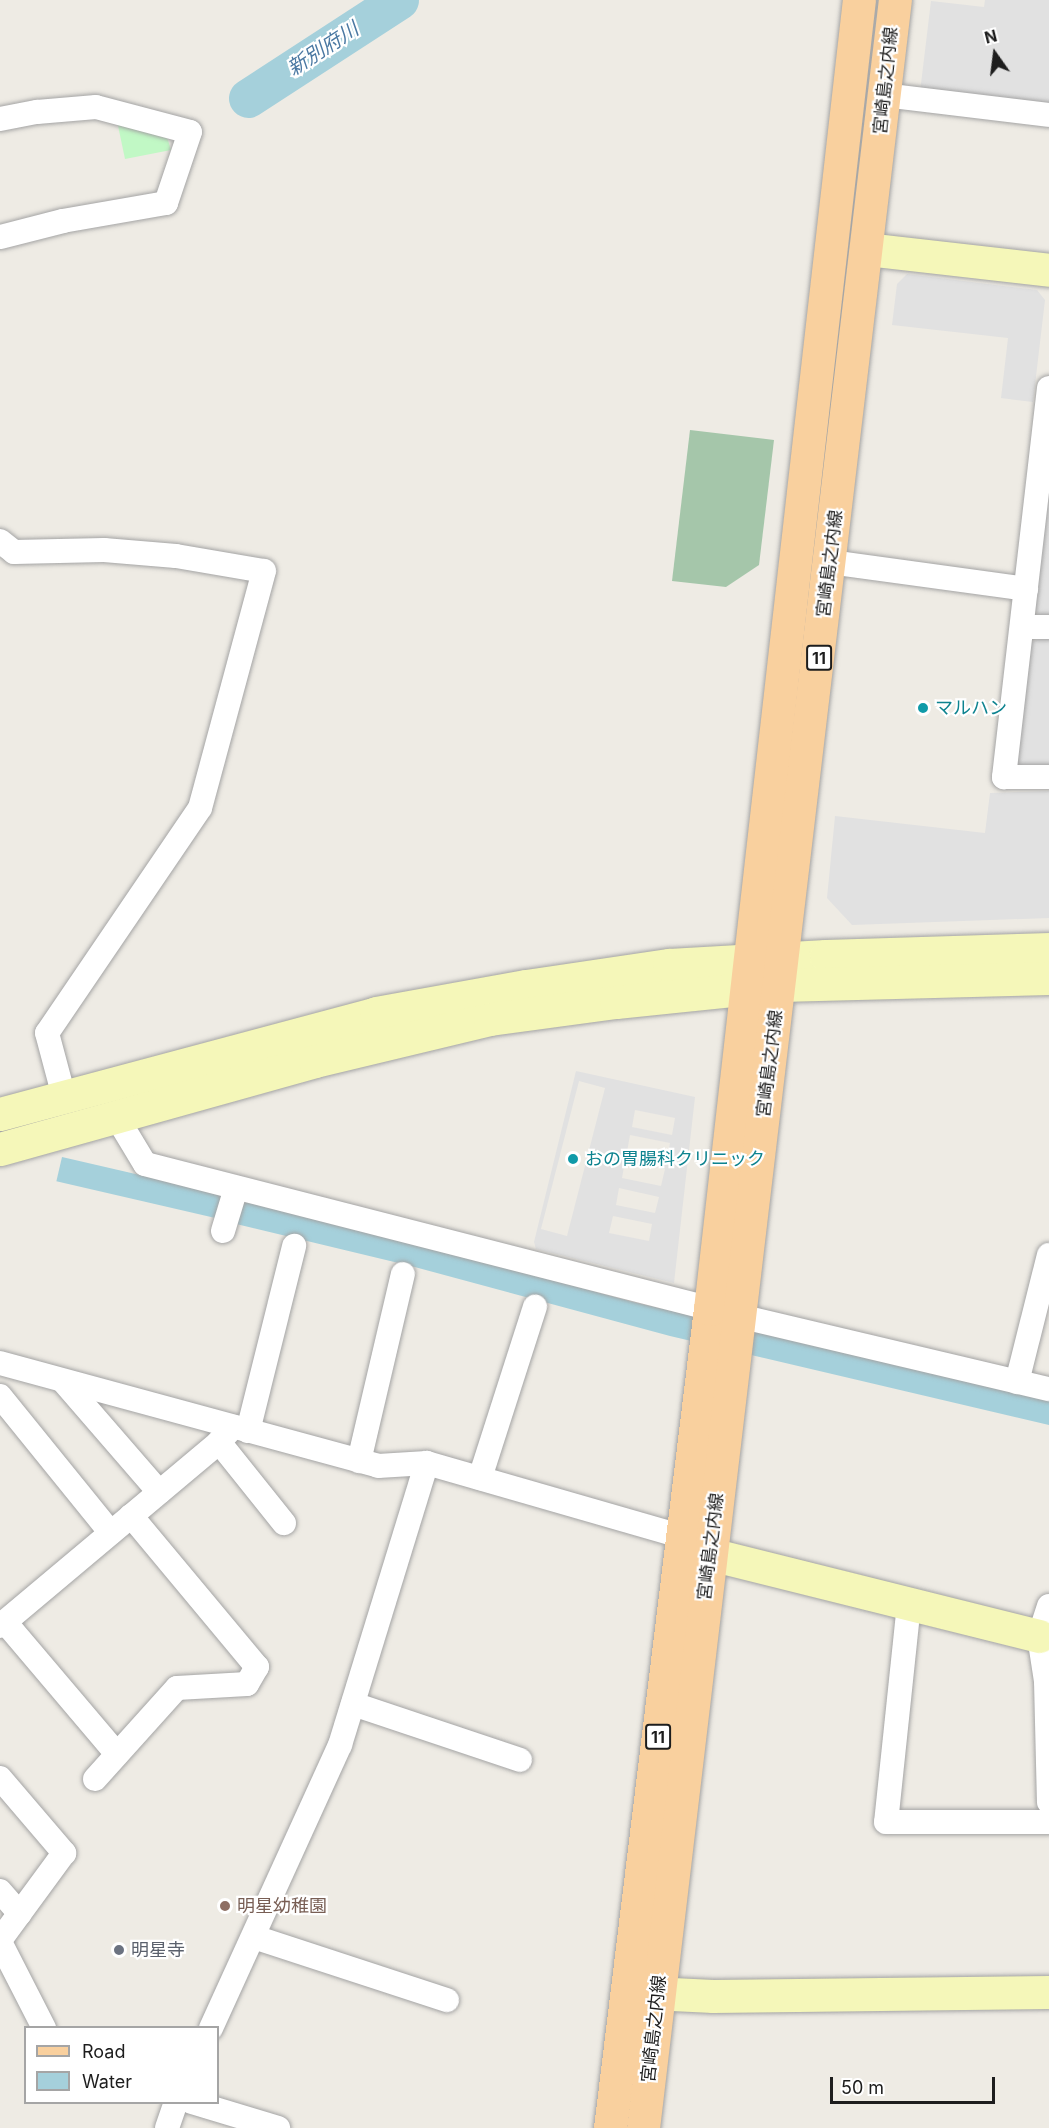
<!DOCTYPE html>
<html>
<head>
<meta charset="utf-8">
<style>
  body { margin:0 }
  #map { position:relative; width:1049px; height:2128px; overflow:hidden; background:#eeebe4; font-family:Inter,"Noto Sans JP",sans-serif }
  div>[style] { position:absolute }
  .cemetery>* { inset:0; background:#a5c6aa }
  .park>* { inset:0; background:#c1f8c5 }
  .parking>* { inset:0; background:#e1e1e1 }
  .water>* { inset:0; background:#a5d0db; transform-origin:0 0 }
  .river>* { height:39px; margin:-19.5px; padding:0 19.5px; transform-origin:19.5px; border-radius:19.5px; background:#a5d0db }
  .roads { filter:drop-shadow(0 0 2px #a4a4a4) drop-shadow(0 0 2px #a4a4a4) }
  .street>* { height:24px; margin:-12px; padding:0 12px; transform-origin:12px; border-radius:12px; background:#fff }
  .secondary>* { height:33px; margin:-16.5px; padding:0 16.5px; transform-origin:16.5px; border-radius:16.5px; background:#f5f7b9 }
  .primary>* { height:33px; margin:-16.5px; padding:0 16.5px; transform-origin:16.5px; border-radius:16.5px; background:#f9d09e }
  .dots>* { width:16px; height:16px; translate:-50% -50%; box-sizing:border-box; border:3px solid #fff; border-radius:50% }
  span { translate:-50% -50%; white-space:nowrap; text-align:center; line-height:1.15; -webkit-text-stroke:4.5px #fff; paint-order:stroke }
  .shield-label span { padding:2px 4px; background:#fff; border:2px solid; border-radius:4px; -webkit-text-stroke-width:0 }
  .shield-label { font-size:16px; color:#1d1d1d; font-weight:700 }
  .street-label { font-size:18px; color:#1d1d1d }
  .culture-label { font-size:18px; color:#0d838f }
  .left { translate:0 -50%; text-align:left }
  .education-label { font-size:18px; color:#785e54 }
  .worship-label { font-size:18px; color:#5b616d }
  .water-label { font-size:20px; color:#4a78a2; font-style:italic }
  .legend { position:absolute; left:24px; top:2026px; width:195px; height:78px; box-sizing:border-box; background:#fff; border:2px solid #a5a5a5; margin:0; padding:8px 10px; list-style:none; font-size:18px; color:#1d1d1d }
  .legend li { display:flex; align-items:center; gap:12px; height:30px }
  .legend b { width:30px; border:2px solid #a5a5a5 }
  .north { position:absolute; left:965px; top:24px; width:60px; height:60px; -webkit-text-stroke:4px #fff; paint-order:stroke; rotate:346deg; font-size:16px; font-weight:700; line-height:24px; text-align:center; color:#1d1d1d }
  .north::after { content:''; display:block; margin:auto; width:21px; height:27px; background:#1d1d1d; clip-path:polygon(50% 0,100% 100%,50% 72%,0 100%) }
  .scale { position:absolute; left:830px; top:2077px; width:165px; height:27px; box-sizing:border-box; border:3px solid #1d1d1d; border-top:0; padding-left:8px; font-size:18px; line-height:21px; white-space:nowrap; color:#1d1d1d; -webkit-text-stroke:4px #fff; paint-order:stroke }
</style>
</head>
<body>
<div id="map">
  <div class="cemetery">
    <div style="clip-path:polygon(690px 430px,774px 440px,759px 565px,726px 587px,672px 581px)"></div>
  </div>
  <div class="park">
    <div style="clip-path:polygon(117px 121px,167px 137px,171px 150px,125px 159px)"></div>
  </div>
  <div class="parking">
    <div style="clip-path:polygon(985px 0,1049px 0,1049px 106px,920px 92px,931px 1px,984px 7px)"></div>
    <div style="clip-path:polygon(907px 274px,1037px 290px,1045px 300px,1033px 402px,1001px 398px,1008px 338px,892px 325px,897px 284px)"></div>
    <div style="clip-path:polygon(1049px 486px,1049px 615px,1039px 615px,1034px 608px)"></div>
    <div style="clip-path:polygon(1040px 638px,1049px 638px,1049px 766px,1026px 767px,1017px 763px,1031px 643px)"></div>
    <div style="clip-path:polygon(1049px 791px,1049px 918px,852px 925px,827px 898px,835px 816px,985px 833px,990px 793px)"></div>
    <div style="clip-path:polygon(evenodd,576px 1071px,695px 1097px,674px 1283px,536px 1249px,534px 1242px,576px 1071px,579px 1081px,605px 1088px,567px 1236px,541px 1229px,579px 1081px,576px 1071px,635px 1110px,675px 1118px,672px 1135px,632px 1127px,635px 1110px,576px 1071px,630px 1135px,670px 1143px,667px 1160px,627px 1152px,630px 1135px,576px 1071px,625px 1161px,665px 1169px,661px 1186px,622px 1178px,625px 1161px,576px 1071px,619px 1188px,659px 1197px,655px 1213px,616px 1205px,619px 1188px,576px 1071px,613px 1216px,652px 1224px,649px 1241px,609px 1233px,613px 1216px)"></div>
  </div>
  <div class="water">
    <div style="left:62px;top:1157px;width:172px;height:25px;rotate:13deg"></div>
    <div style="clip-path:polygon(234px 1197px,354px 1226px,633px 1302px,1049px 1399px,1049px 1425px,670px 1336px,411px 1266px,228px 1222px)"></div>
  </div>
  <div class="river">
    <div style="left:248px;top:98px;width:180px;rotate:-33deg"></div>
  </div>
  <div class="roads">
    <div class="street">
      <div style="left:884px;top:95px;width:166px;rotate:6.9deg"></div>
      <div style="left:0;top:119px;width:38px;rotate:-11deg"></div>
      <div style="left:37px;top:112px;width:59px;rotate:-4.8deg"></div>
      <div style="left:96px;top:107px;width:97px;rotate:14.9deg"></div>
      <div style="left:190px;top:132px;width:75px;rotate:108.7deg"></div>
      <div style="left:166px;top:203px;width:105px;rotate:170.1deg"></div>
      <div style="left:63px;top:221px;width:65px;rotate:165.7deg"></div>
      <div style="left:1049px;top:388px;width:392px;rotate:96.6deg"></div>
      <div style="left:1004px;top:777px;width:45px"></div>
      <div style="left:0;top:541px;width:18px;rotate:38deg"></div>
      <div style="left:14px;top:552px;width:90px;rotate:-1.3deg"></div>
      <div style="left:104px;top:550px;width:72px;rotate:4.8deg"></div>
      <div style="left:176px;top:556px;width:89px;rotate:9.7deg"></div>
      <div style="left:264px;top:571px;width:245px;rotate:105.1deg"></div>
      <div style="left:200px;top:808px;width:272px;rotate:124.2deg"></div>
      <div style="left:47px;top:1033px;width:66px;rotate:75.1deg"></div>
      <div style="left:830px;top:562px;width:198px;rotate:7.8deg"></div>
      <div style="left:1022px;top:627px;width:27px"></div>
      <div style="left:116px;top:1116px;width:56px;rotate:58.9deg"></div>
      <div style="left:145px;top:1164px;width:613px;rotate:14.35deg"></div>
      <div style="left:739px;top:1316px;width:318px;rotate:13.3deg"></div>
      <div style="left:223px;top:1231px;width:45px;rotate:-73.2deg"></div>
      <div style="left:0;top:1363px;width:392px;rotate:15.2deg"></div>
      <div style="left:378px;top:1466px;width:49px;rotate:-3.5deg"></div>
      <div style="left:427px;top:1463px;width:266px;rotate:16.1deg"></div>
      <div style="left:63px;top:1381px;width:147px;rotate:49.1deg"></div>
      <div style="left:1017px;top:1382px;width:131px;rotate:-75.9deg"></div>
      <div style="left:0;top:1396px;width:176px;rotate:51deg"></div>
      <div style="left:248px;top:1431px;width:191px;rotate:-76deg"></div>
      <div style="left:219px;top:1442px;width:104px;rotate:51.3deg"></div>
      <div style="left:359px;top:1461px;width:192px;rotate:-76.8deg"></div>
      <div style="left:480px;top:1478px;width:180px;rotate:-72.2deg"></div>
      <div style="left:909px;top:1604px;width:219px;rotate:96deg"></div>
      <div style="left:886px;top:1822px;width:163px"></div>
      <div style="left:1049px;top:1606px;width:32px;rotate:108deg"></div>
      <div style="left:1039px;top:1636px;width:46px;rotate:81.2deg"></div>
      <div style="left:1046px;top:1681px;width:121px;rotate:88.6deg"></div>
      <div style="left:5px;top:1622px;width:173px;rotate:49.7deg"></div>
      <div style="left:0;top:1626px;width:286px;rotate:-40deg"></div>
      <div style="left:219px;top:1442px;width:21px;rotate:-47deg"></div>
      <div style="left:353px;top:1704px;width:176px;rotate:18.5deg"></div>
      <div style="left:0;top:1778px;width:99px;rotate:49.5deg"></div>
      <div style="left:64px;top:1853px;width:108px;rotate:126.3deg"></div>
      <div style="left:95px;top:1779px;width:122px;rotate:-48deg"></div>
      <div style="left:177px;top:1688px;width:70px;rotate:-3.3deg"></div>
      <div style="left:247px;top:1684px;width:20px;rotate:-60deg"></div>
      <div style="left:257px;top:1667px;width:197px;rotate:-129.8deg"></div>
      <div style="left:0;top:1891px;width:30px;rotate:49deg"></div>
      <div style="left:254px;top:1937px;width:203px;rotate:18.1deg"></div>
      <div style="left:0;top:1942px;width:97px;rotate:62.9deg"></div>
      <div style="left:211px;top:2028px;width:311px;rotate:-65.5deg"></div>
      <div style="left:340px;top:1745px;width:295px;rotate:-72.9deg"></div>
      <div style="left:192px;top:2102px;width:90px;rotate:16.8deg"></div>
      <div style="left:167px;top:2128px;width:28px;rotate:-71deg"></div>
    </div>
    <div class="secondary">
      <div style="left:866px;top:249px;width:184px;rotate:6.5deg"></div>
      <div style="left:0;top:1114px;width:389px;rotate:-15deg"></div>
      <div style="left:376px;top:1013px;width:152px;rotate:-10.2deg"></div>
      <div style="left:526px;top:986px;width:145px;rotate:-8.4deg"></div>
      <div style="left:669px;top:965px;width:157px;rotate:-3.3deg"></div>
      <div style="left:826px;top:956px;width:223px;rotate:-1.8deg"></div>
      <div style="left:0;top:1149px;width:327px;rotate:-15.6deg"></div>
      <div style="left:315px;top:1061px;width:180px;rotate:-13.5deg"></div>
      <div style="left:490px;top:1019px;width:127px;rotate:-7.7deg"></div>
      <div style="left:616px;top:1002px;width:165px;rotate:-5.9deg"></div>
      <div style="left:780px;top:985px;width:269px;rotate:-1.5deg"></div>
      <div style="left:710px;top:1554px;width:339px;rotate:14deg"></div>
      <div style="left:631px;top:1992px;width:82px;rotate:2.8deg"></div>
      <div style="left:713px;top:1996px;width:336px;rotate:-0.7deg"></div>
    </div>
    <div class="primary">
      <div style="left:610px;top:2128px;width:825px;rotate:-83.04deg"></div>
      <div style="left:710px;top:1309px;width:1317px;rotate:-83.51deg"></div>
      <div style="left:643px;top:2128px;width:2143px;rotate:-83.25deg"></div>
    </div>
  </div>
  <div class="dots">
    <div style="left:923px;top:708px;background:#0f9aa8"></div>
    <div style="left:573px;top:1159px;background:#0f9aa8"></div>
    <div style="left:225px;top:1906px;background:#8d6e63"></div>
    <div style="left:119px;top:1950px;background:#6b7280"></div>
  </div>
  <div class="shield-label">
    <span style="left:819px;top:658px">11</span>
    <span style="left:658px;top:1737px">11</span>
  </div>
  <div class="street-label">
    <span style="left:886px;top:81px;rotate:-84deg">宮崎島之内線</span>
    <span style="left:830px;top:564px;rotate:-83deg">宮崎島之内線</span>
    <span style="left:770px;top:1064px;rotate:-83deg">宮崎島之内線</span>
    <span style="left:711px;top:1547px;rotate:-83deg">宮崎島之内線</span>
    <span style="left:654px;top:2029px;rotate:-84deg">宮崎島之内線</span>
  </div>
  <div class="culture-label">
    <span class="left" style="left:935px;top:708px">マルハン</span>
    <span class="left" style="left:585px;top:1159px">おの胃腸科クリニック</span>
  </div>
  <div class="education-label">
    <span class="left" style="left:237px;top:1906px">明星幼稚園</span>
  </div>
  <div class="worship-label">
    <span class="left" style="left:131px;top:1950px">明星寺</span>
  </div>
  <div class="water-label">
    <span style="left:323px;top:49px;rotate:-33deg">新別府川</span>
  </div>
  <ul class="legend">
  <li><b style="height:8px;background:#f9d09e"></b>Road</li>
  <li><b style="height:16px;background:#a5d0db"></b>Water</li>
  </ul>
  <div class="north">N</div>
  <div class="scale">50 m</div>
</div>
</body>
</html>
